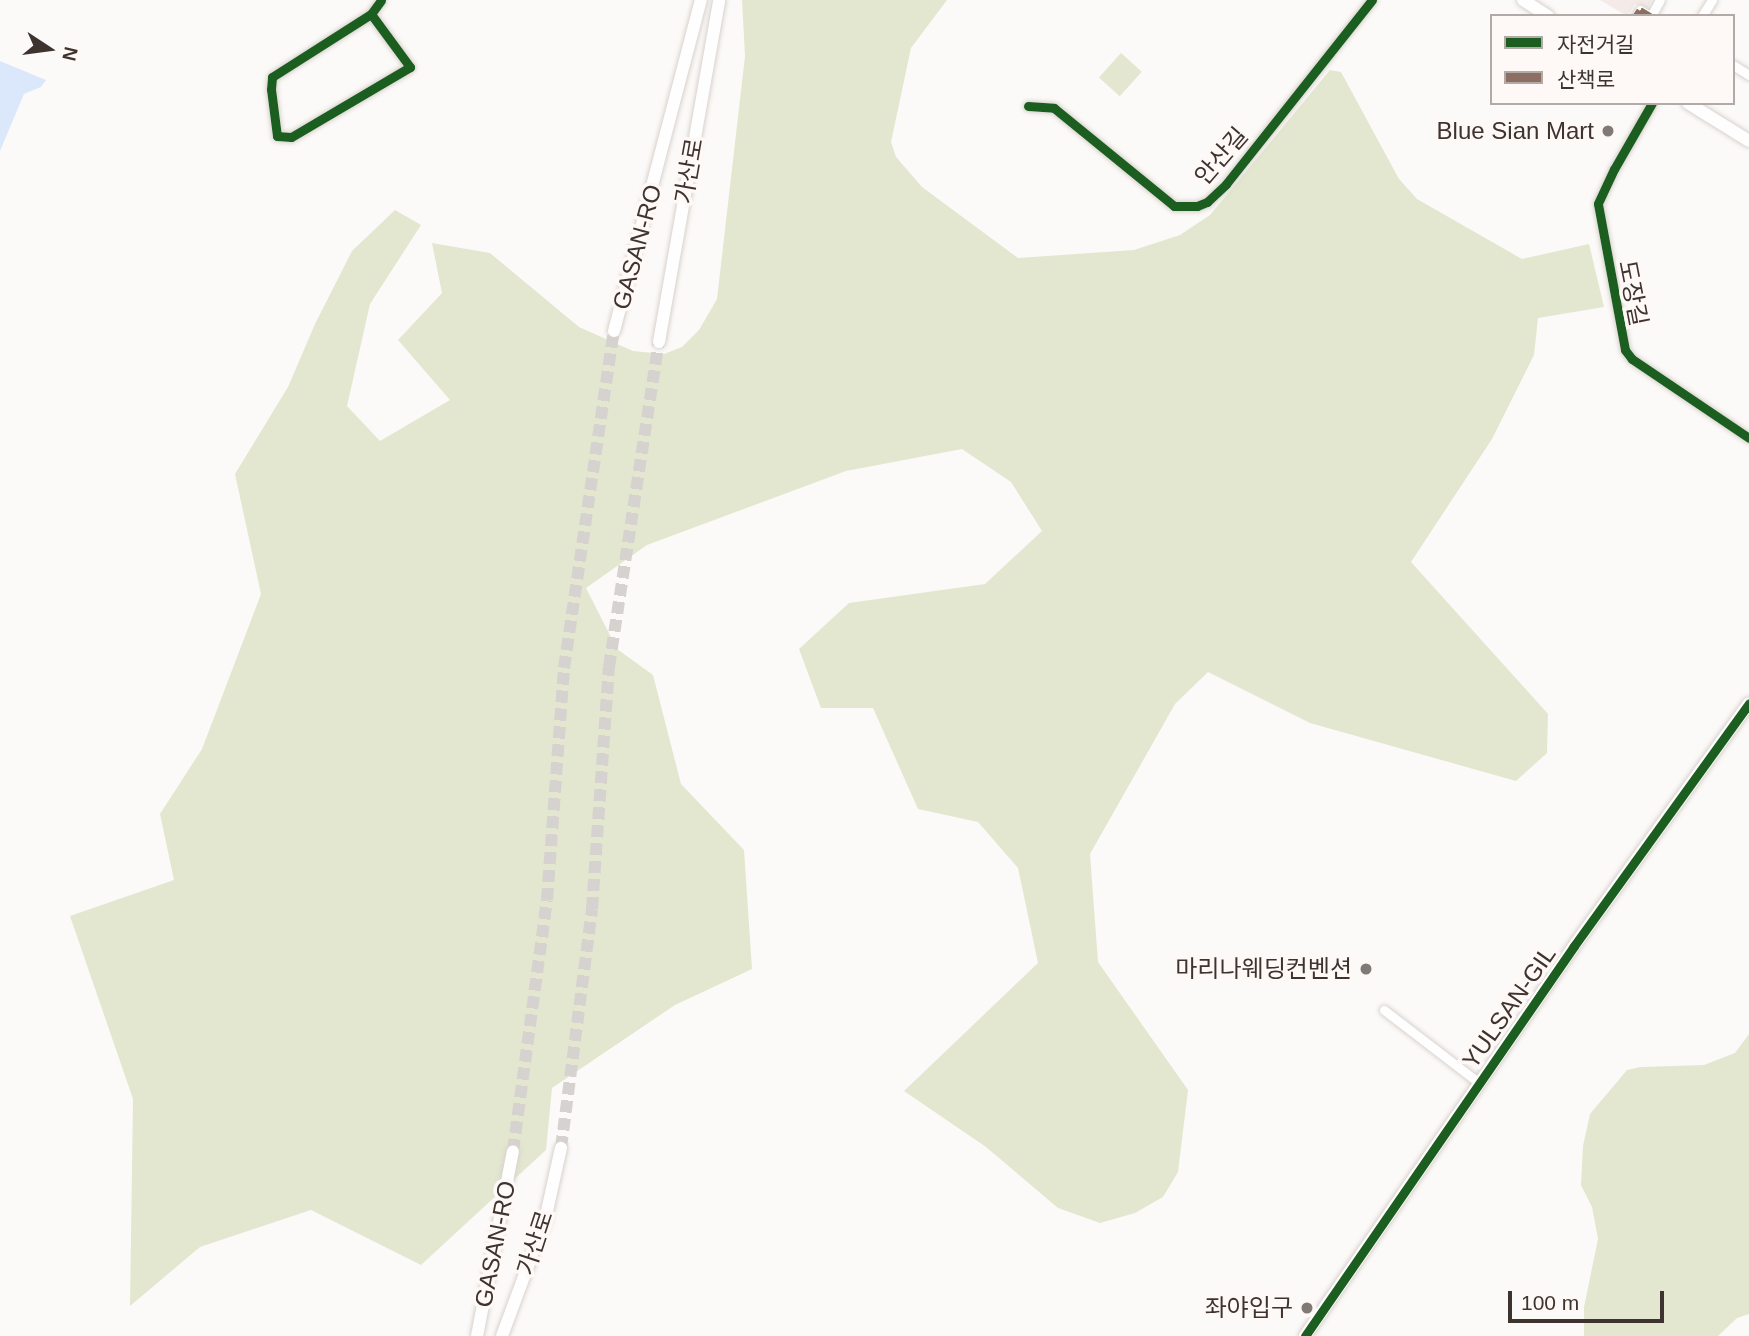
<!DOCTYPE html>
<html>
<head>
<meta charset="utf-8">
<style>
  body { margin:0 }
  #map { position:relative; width:1749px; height:1336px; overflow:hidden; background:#fcfaf8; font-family:Helvetica,"Noto Sans KR",sans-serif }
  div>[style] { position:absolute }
  .education>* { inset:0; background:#f4eae8 }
  .green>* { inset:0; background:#e3e7cf; transform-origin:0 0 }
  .water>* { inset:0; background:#dbe8fc }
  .secondary-tunnel>* { height:12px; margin-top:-6px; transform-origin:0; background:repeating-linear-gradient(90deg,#d6d2d0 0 12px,transparent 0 18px) }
  .roads { filter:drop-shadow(0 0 2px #d8d2ce) drop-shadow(0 0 2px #d8d2ce) }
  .street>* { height:9px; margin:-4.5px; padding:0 4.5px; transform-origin:4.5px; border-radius:4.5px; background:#fffefe }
  .secondary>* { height:12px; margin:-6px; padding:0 6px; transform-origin:6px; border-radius:6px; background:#fffefe }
  .quiet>* { height:7px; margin-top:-3.5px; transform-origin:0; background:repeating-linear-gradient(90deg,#8d6e63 0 14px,transparent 0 21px) }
  .cycleway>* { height:9px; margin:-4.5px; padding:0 4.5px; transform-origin:4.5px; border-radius:4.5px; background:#1b5e20 }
  .dots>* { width:19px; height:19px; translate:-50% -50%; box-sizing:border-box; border:4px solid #fef9f6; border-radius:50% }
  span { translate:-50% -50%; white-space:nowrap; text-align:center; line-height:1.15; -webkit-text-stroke:7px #fef9f6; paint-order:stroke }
  .poi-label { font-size:24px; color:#3e342f }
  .right { translate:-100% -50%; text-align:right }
  .street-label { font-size:24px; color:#3e342f }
  .legend { position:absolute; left:1490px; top:14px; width:245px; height:91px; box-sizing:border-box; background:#fef9f6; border:2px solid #b1aaa6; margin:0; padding:9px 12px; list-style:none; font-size:21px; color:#3e342f }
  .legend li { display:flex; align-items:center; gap:14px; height:35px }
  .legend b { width:35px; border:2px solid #b1aaa6 }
  .north { position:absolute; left:14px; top:14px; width:70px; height:70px; -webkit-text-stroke:5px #fef9f6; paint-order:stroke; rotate:103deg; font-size:19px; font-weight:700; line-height:28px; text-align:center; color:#3e342f }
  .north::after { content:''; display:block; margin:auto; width:24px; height:32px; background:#3e342f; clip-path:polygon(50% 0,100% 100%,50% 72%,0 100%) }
  .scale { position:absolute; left:1508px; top:1291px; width:156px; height:32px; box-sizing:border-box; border:4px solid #3e342f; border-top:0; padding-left:9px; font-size:21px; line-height:24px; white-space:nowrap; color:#3e342f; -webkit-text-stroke:5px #fef9f6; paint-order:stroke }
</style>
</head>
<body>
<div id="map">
  <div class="education">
    <div style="clip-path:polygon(1600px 0,1652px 0,1648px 7px,1635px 4px,1627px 16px)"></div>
  </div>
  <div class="green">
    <div style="clip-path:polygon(742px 0,947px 0,911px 48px,891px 142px,896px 157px,922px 187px,1018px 258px,1134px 250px,1180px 235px,1210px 215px,1330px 70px,1341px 72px,1399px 179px,1417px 199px,1522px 259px,1589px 244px,1604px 307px,1538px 318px,1534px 355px,1492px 439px,1411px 562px,1548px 714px,1547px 753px,1516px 781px,1310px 723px,1208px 672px,1175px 704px,1090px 854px,1098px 962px,1188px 1090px,1178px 1172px,1163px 1197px,1135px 1213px,1100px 1223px,1058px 1208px,986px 1147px,904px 1091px,1038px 963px,1018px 868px,978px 822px,918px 809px,873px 708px,821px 708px,799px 649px,849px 603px,985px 584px,1042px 531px,1011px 482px,962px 449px,846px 471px,647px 545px,586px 588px,617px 649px,653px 675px,681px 784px,744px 850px,752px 969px,675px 1005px,552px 1088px,546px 1150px,421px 1265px,311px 1210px,200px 1247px,130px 1306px,133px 1099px,70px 916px,174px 880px,160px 814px,202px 749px,261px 594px,235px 474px,288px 387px,315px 324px,352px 251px,395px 210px,421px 225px,370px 304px,347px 406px,380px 441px,450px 400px,398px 340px,442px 293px,432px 243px,490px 253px,579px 327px,633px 351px,664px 354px,682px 347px,699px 330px,717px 299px,745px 56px)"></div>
    <div style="left:1121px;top:53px;width:28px;height:33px;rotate:42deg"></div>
    <div style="clip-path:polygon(1749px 1034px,1749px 1314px,1737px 1318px,1718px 1336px,1584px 1336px,1584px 1307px,1598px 1239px,1592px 1207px,1581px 1185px,1583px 1146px,1590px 1114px,1627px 1070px,1641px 1067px,1704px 1065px,1735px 1053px)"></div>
  </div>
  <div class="water">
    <div style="clip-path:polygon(0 61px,46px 80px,41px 87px,24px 94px,0 151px)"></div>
  </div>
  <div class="secondary-tunnel">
    <div style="left:561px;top:1148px;width:241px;rotate:-82.6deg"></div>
    <div style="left:592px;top:909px;width:243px;rotate:-86deg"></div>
    <div style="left:609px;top:667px;width:329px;rotate:-81.3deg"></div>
    <div style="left:513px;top:1151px;width:253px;rotate:-82.3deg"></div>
    <div style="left:547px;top:900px;width:233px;rotate:-85.8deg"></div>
    <div style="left:564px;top:668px;width:341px;rotate:-81.6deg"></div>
  </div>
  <div class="roads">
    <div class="street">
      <div style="left:371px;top:14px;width:66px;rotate:53.7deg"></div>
      <div style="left:410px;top:67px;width:138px;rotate:149.5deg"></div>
      <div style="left:291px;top:137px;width:14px;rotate:-176deg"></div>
      <div style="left:277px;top:136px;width:47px;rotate:-97.3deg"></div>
      <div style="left:271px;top:89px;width:12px;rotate:-85deg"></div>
      <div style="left:272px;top:77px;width:117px;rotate:-32.5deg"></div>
      <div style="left:371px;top:14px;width:17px;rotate:-54deg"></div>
      <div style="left:1636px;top:16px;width:7px;rotate:-56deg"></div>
      <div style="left:1640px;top:10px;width:12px;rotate:31deg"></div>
      <div style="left:1651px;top:16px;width:18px;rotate:-61deg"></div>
      <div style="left:1702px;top:16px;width:19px;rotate:-58deg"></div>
      <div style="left:1733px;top:65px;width:19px;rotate:32deg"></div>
      <div style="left:1652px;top:103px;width:76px;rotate:119.9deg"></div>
      <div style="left:1614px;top:169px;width:38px;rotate:115deg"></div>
      <div style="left:1598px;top:204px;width:148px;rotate:79.5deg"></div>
      <div style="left:1625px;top:350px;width:11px;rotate:52deg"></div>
      <div style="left:1632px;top:359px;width:141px;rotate:34deg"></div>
      <div style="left:1028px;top:106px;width:26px;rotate:4deg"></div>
      <div style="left:1054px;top:108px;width:155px;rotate:39.2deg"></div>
      <div style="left:1174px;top:206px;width:23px"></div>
      <div style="left:1197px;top:206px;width:11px;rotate:-22deg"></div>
      <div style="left:1207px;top:202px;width:26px;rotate:-43deg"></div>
      <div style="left:1226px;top:184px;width:235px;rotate:-51.6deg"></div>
      <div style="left:1384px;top:1010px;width:120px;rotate:37.5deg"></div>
    </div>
    <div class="secondary">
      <div style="left:1523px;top:0;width:30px;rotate:33deg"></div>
      <div style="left:1688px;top:103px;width:72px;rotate:31.9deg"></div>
      <div style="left:614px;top:331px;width:342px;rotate:-75.3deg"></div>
      <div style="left:659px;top:342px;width:347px;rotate:-80deg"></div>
      <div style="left:477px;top:1336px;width:188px;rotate:-79deg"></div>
      <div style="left:502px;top:1336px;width:124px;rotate:-69.7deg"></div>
      <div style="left:545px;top:1220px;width:74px;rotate:-77.5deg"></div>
      <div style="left:1305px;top:1336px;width:474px;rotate:-55.4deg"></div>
      <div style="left:1574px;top:946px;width:299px;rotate:-54.2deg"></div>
    </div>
  </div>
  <div class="quiet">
    <div style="left:1636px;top:16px;width:7px;rotate:-56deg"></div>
    <div style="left:1640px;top:10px;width:12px;rotate:31deg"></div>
  </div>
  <div class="cycleway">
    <div style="left:371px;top:14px;width:66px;rotate:53.7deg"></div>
    <div style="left:410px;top:67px;width:138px;rotate:149.5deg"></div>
    <div style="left:291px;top:137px;width:14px;rotate:-176deg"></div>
    <div style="left:277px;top:136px;width:47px;rotate:-97.3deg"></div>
    <div style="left:271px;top:89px;width:12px;rotate:-85deg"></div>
    <div style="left:272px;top:77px;width:117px;rotate:-32.5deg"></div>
    <div style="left:371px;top:14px;width:17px;rotate:-54deg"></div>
    <div style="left:1652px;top:103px;width:76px;rotate:119.9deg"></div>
    <div style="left:1614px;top:169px;width:38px;rotate:115deg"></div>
    <div style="left:1598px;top:204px;width:148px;rotate:79.5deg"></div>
    <div style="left:1625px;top:350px;width:11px;rotate:52deg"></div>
    <div style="left:1632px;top:359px;width:141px;rotate:34deg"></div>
    <div style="left:1028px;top:106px;width:26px;rotate:4deg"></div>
    <div style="left:1054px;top:108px;width:155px;rotate:39.2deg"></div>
    <div style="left:1174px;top:206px;width:23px"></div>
    <div style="left:1197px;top:206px;width:11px;rotate:-22deg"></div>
    <div style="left:1207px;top:202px;width:26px;rotate:-43deg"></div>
    <div style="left:1226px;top:184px;width:235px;rotate:-51.6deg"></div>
    <div style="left:1305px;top:1336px;width:474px;rotate:-55.4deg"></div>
    <div style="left:1574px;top:946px;width:299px;rotate:-54.2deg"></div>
  </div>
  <div class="dots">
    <div style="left:1608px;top:131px;background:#807975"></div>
    <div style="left:1366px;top:969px;background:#807975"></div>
    <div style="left:1307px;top:1308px;background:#807975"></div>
  </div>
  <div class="poi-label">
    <span class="right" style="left:1594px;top:131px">Blue Sian Mart</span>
    <span class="right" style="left:1352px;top:969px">마리나웨딩컨벤션</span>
    <span class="right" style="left:1293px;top:1308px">좌야입구</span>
  </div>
  <div class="street-label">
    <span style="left:1221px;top:156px;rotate:-49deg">안산길</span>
    <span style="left:689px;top:171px;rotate:-80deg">가산로</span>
    <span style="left:637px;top:247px;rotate:-75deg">GASAN-RO</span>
    <span style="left:1633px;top:293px;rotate:79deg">도장길</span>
    <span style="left:1509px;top:1007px;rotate:-55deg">YULSAN-GIL</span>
    <span style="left:535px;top:1243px;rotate:-72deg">가산로</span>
    <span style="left:495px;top:1244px;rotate:-79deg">GASAN-RO</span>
  </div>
  <ul class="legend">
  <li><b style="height:9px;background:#1b5e20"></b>자전거길</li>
  <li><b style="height:9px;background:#8d6e63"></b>산책로</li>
  </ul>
  <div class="north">N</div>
  <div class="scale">100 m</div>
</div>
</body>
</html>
